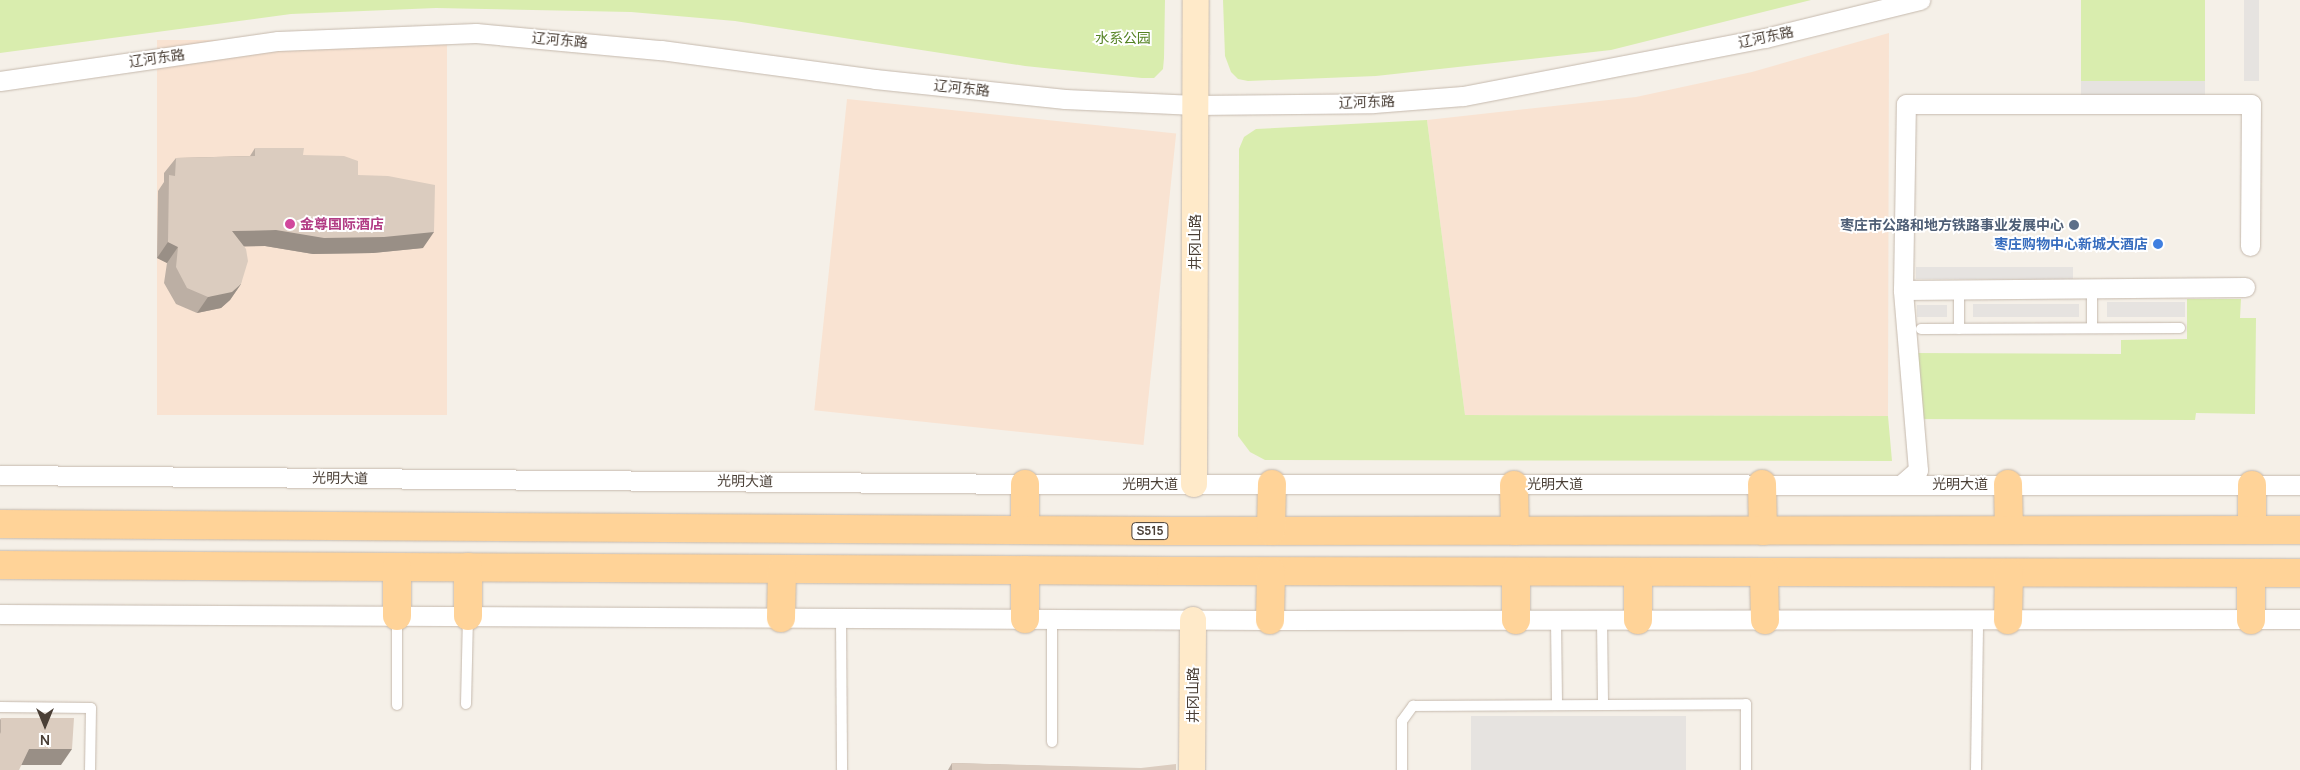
<!DOCTYPE html>
<html>
<head>
<meta charset="utf-8">
<style>
  body { margin:0 }
  #map { position:relative; width:2300px; height:770px; overflow:hidden; background:#f5f0e8; font-family:Manrope,"Noto Sans SC",sans-serif }
  div>[style] { position:absolute }
  .commercial>* { inset:0; background:#f9e3d2; transform-origin:0 0 }
  .green>* { inset:0; background:#d9edae; transform-origin:0 0 }
  .parking>* { inset:0; background:#e6e3e0; transform-origin:0 0 }
  .roads { filter:drop-shadow(0 0 1px #c5b9ad) drop-shadow(0 0 1px #c5b9ad) }
  .lane>* { height:10px; margin:-5px; padding:0 5px; transform-origin:5px; border-radius:5px; background:#fff }
  .street>* { height:19px; margin:-9.5px; padding:0 9.5px; transform-origin:9.5px; border-radius:9.5px; background:#fff }
  .secondary>* { height:26px; margin:-13px; padding:0 13px; transform-origin:13px; border-radius:13px; background:#ffeac9 }
  .primary>* { height:28px; margin:-14px; padding:0 14px; transform-origin:14px; border-radius:14px; background:#ffd398 }
  .wall>* { inset:0; background:#bcafa4 }
  .shaded-wall>* { inset:0; background:#998f86 }
  .building>* { inset:0; background:#dbccbf }
  .dots>* { width:14px; height:14px; translate:-50% -50%; box-sizing:border-box; border:2px solid #fff; border-radius:50% }
  span { translate:-50% -50%; white-space:nowrap; text-align:center; line-height:1.15; -webkit-text-stroke:4px #fff; paint-order:stroke }
  .shield-label span { padding:1px 4px; background:#fff; border:1px solid; border-radius:4px; -webkit-text-stroke-width:0 }
  .shield-label { font-size:12px; color:#4a3f36; font-weight:700 }
  .street-label { font-size:14px; color:#4a3f36 }
  .park-label { font-size:14px; color:#548223 }
  .hotel-label { font-size:14px; color:#b23c85; font-weight:700 }
  .left { translate:0 -50%; text-align:left }
  .service-label { font-size:14px; color:#4e5e75; font-weight:700 }
  .right { translate:-100% -50%; text-align:right }
  .shop-label { font-size:14px; color:#366cbe; font-weight:700 }
  .north { position:absolute; left:20px; top:700px; width:50px; height:50px; -webkit-text-stroke:4px #fff; paint-order:stroke; rotate:180deg; font-size:14px; font-weight:700; line-height:20px; text-align:center; color:#4a3f36 }
  .north::after { content:''; display:block; margin:auto; width:18px; height:22px; background:#4a3f36; clip-path:polygon(50% 0,100% 100%,50% 72%,0 100%) }
</style>
</head>
<body>
<div id="map">
  <div class="commercial">
    <div style="clip-path:polygon(1889px 33px,1888px 416px,1465px 415px,1427px 120px,1636px 97px,1752px 72px)"></div>
    <div style="left:447px;top:40px;width:375px;height:290px;rotate:90deg"></div>
    <div style="left:847px;top:99px;width:331px;height:313px;rotate:6deg"></div>
  </div>
  <div class="green">
    <div style="clip-path:polygon(0 0,1165px 0,1164px 58px,1163px 69px,1154px 78px,1142px 78px,1025px 66px,735px 21px,631px 12px,436px 8px,291px 14px,0 53px)"></div>
    <div style="clip-path:polygon(1223px 0,1811px 0,1611px 50px,1376px 76px,1248px 81px,1238px 79px,1231px 72px,1225px 56px)"></div>
    <div style="left:2081px;top:0;width:124px;height:81px"></div>
    <div style="clip-path:polygon(1427px 120px,1465px 415px,1888px 416px,1892px 461px,1265px 460px,1250px 452px,1238px 436px,1239px 149px,1244px 137px,1256px 129px)"></div>
    <div style="clip-path:polygon(2187px 299px,2241px 299px,2240px 318px,2256px 318px,2255px 414px,2196px 413px,2195px 420px,1907px 419px,1911px 353px,2121px 354px,2121px 340px,2187px 339px)"></div>
  </div>
  <div class="parking">
    <div style="left:2244px;top:0;width:15px;height:81px"></div>
    <div style="left:2081px;top:81px;width:124px;height:14px"></div>
    <div style="left:2073px;top:267px;width:12px;height:157px;rotate:90deg"></div>
    <div style="left:2107px;top:302px;width:78px;height:15px"></div>
    <div style="left:1973px;top:304px;width:106px;height:13px"></div>
    <div style="left:1917px;top:305px;width:30px;height:12px"></div>
    <div style="left:1471px;top:716px;width:215px;height:54px"></div>
  </div>
  <div class="roads">
    <div class="lane">
      <div style="left:2092px;top:288px;width:40px;rotate:90deg"></div>
      <div style="left:1959px;top:289px;width:40px;rotate:90deg"></div>
      <div style="left:1921px;top:329px;width:259px;rotate:-0.2deg"></div>
      <div style="left:397px;top:616px;width:89px;rotate:90deg"></div>
      <div style="left:841px;top:619px;width:151px;rotate:89.6deg"></div>
      <div style="left:1052px;top:620px;width:122px;rotate:90deg"></div>
      <div style="left:1556px;top:620px;width:85px;rotate:89.3deg"></div>
      <div style="left:1602px;top:620px;width:85px;rotate:89.3deg"></div>
      <div style="left:466px;top:704px;width:86px;rotate:-88.7deg"></div>
      <div style="left:0;top:707px;width:91px;rotate:0.6deg"></div>
      <div style="left:91px;top:708px;width:62px;rotate:90.9deg"></div>
      <div style="left:1402px;top:770px;width:49px;rotate:-90deg"></div>
      <div style="left:1402px;top:721px;width:19px;rotate:-54deg"></div>
      <div style="left:1413px;top:706px;width:333px;rotate:-0.3deg"></div>
      <div style="left:1746px;top:704px;width:66px;rotate:90deg"></div>
      <div style="left:1976px;top:770px;width:150px;rotate:-89.2deg"></div>
    </div>
    <div class="street">
      <div style="left:0;top:81px;width:281px;rotate:-8.2deg"></div>
      <div style="left:278px;top:41px;width:198px;rotate:-2.3deg"></div>
      <div style="left:476px;top:33px;width:186px;rotate:5.3deg"></div>
      <div style="left:661px;top:50px;width:216px;rotate:7.7deg"></div>
      <div style="left:875px;top:79px;width:191px;rotate:6deg"></div>
      <div style="left:1065px;top:99px;width:130px;rotate:2.6deg"></div>
      <div style="left:1195px;top:105px;width:178px;rotate:-0.6deg"></div>
      <div style="left:1373px;top:103px;width:90px;rotate:-4.4deg"></div>
      <div style="left:1463px;top:96px;width:308px;rotate:-10.9deg"></div>
      <div style="left:1765px;top:38px;width:160px;rotate:-13.8deg"></div>
      <div style="left:1903px;top:290px;width:342px;rotate:-0.5deg"></div>
      <div style="left:0;top:475px;width:1025px;rotate:0.5deg"></div>
      <div style="left:1025px;top:484px;width:1275px;rotate:0.04deg"></div>
      <div style="left:1902px;top:484px;width:21px;rotate:-41deg"></div>
      <div style="left:1918px;top:470px;width:181px;rotate:-94.8deg"></div>
      <div style="left:1903px;top:290px;width:186px;rotate:-89.1deg"></div>
      <div style="left:1906px;top:104px;width:345px"></div>
      <div style="left:2251px;top:104px;width:142px;rotate:90.4deg"></div>
      <div style="left:0;top:614px;width:1270px;rotate:0.27deg"></div>
      <div style="left:1270px;top:620px;width:1030px;rotate:-0.06deg"></div>
    </div>
    <div class="secondary">
      <div style="left:1194px;top:484px;width:484px;rotate:-89.8deg"></div>
      <div style="left:1192px;top:770px;width:150px;rotate:-89.6deg"></div>
    </div>
    <div class="primary">
      <div style="left:1025px;top:484px;width:46px;rotate:90deg"></div>
      <div style="left:1762px;top:484px;width:47px;rotate:88.8deg"></div>
      <div style="left:2008px;top:484px;width:46px;rotate:88.8deg"></div>
      <div style="left:1514px;top:485px;width:46px;rotate:88.8deg"></div>
      <div style="left:2252px;top:485px;width:45px;rotate:90deg"></div>
      <div style="left:0;top:524px;width:1171px;rotate:0.34deg"></div>
      <div style="left:1171px;top:531px;width:1129px;rotate:-0.05deg"></div>
      <div style="left:1271px;top:531px;width:47px;rotate:-88.8deg"></div>
      <div style="left:0;top:565px;width:1171px;rotate:0.29deg"></div>
      <div style="left:1171px;top:571px;width:1129px;rotate:0.1deg"></div>
      <div style="left:397px;top:567px;width:49px;rotate:90deg"></div>
      <div style="left:1025px;top:570px;width:49px;rotate:90deg"></div>
      <div style="left:1516px;top:572px;width:48px;rotate:90deg"></div>
      <div style="left:1638px;top:572px;width:48px;rotate:90deg"></div>
      <div style="left:1764px;top:572px;width:48px;rotate:88.8deg"></div>
      <div style="left:468px;top:616px;width:49px;rotate:-90deg"></div>
      <div style="left:781px;top:618px;width:49px;rotate:-88.8deg"></div>
      <div style="left:1270px;top:620px;width:48px;rotate:-88.8deg"></div>
      <div style="left:2008px;top:620px;width:47px;rotate:-88.8deg"></div>
      <div style="left:2251px;top:620px;width:47px;rotate:-90deg"></div>
    </div>
  </div>
  <div class="wall">
    <div style="clip-path:polygon(255px 148px,303px 155px,358px 175px,423px 248px,373px 253px,313px 254px,265px 246px,244px 246px,241px 284px,230px 300px,221px 308px,197px 313px,176px 304px,164px 283px,167px 263px,157px 258px,158px 191px,164px 182px,164px 173px,176px 158px,250px 156px)"></div>
    <div style="clip-path:polygon(1px 718px,61px 765px,22px 765px,0 770px,0 720px)"></div>
    <div style="clip-path:polygon(952px 763px,1176px 770px,948px 770px)"></div>
  </div>
  <div class="shaded-wall">
    <div style="clip-path:polygon(276px 230px,434px 232px,423px 248px,373px 253px,313px 254px,265px 246px,221px 247px,232px 231px)"></div>
    <div style="clip-path:polygon(168px 242px,178px 247px,167px 263px,157px 258px)"></div>
    <div style="clip-path:polygon(241px 284px,230px 300px,221px 308px,197px 313px,208px 297px)"></div>
    <div style="clip-path:polygon(29px 749px,72px 749px,61px 765px,18px 765px)"></div>
  </div>
  <div class="building">
    <div style="clip-path:polygon(255px 148px,304px 148px,303px 155px,344px 156px,358px 161px,358px 175px,388px 176px,435px 185px,434px 232px,384px 237px,324px 238px,276px 230px,232px 231px,246px 249px,248px 261px,241px 284px,232px 292px,208px 297px,187px 288px,176px 267px,178px 247px,168px 242px,169px 175px,175px 176px,176px 158px,255px 156px)"></div>
    <div style="clip-path:polygon(1px 718px,74px 718px,72px 749px,29px 749px,19px 770px,0 770px,0 734px,1px 732px)"></div>
    <div style="clip-path:polygon(952px 763px,1141px 768px,1176px 764px,1176px 770px,952px 770px)"></div>
  </div>
  <div class="dots">
    <div style="left:290px;top:224px;background:#d1479c"></div>
    <div style="left:2074px;top:225px;background:#5c6f8a"></div>
    <div style="left:2158px;top:244px;background:#3f7fe0"></div>
  </div>
  <div class="shield-label">
    <span style="left:1150px;top:531px">S515</span>
  </div>
  <div class="street-label">
    <span style="left:1766px;top:37px;rotate:-12deg">辽河东路</span>
    <span style="left:560px;top:40px;rotate:5deg">辽河东路</span>
    <span style="left:157px;top:58px;rotate:-8deg">辽河东路</span>
    <span style="left:962px;top:88px;rotate:6deg">辽河东路</span>
    <span style="left:1367px;top:102px;rotate:-2deg">辽河东路</span>
    <span style="left:1195px;top:242px;rotate:-90deg">井冈山路</span>
    <span style="left:340px;top:478px;rotate:1deg">光明大道</span>
    <span style="left:745px;top:481px;rotate:1deg">光明大道</span>
    <span style="left:1150px;top:484px">光明大道</span>
    <span style="left:1555px;top:484px">光明大道</span>
    <span style="left:1960px;top:484px">光明大道</span>
    <span style="left:1193px;top:695px;rotate:-90deg">井冈山路</span>
  </div>
  <div class="park-label">
    <span style="left:1123px;top:38px">水系公园</span>
  </div>
  <div class="hotel-label">
    <span class="left" style="left:300px;top:224px">金尊国际酒店</span>
  </div>
  <div class="service-label">
    <span class="right" style="left:2064px;top:225px">枣庄市公路和地方铁路事业发展中心</span>
  </div>
  <div class="shop-label">
    <span class="right" style="left:2148px;top:244px">枣庄购物中心新城大酒店</span>
  </div>
  <div class="north">N</div>
</div>
</body>
</html>
